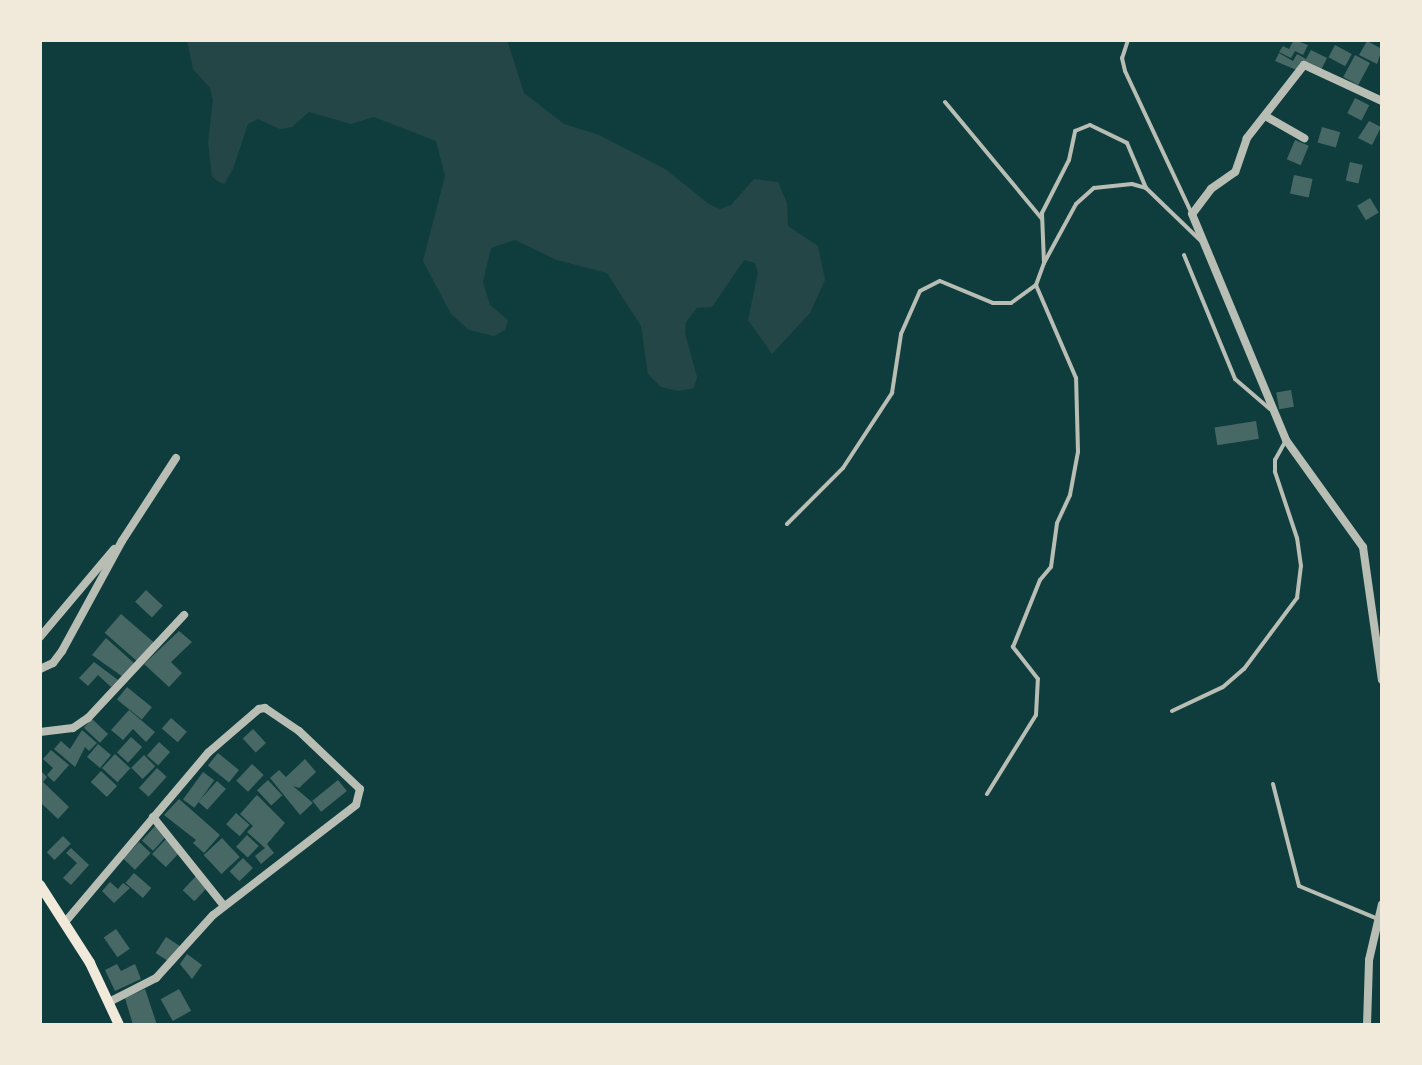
<!DOCTYPE html>
<html>
<head>
<meta charset="utf-8">
<style>
  body { margin:0 }
  #map { position:relative; width:1422px; height:1065px; overflow:hidden; background:#0f3d3e; font-family:"Fira Sans Condensed",sans-serif }
  div>[style] { position:absolute }
  .green>* { inset:0; background:#244646 }
  .building>* { inset:0; background:#486865; transform-origin:0 0 }
  .service>* { height:4px; margin:-2px; padding:0 2px; transform-origin:2px; border-radius:2px; background:#b8beb3 }
  .minor>* { height:8px; margin:-4px; padding:0 4px; transform-origin:4px; border-radius:4px; background:#b8beb3 }
  .secondary>* { height:10px; margin:-5px; padding:0 5px; transform-origin:5px; border-radius:5px; background:#f1e9da }
  span { translate:-50% -50%; white-space:nowrap; text-align:center; line-height:1.15; -webkit-text-stroke:8px #f1e9da; paint-order:stroke }
  .frame { position:absolute; inset:0; border:42px solid #f1e9da; pointer-events:none }
</style>
</head>
<body>
<div id="map">
  <div class="green">
    <div style="clip-path:polygon(187px 40px,507px 40px,524px 93px,564px 124px,599px 135px,665px 169px,709px 204px,720px 209px,731px 205px,754px 179px,778px 182px,787px 203px,788px 226px,818px 246px,825px 280px,810px 313px,772px 354px,748px 320px,758px 273px,755px 263px,744px 260px,712px 307px,697px 308px,686px 322px,685px 333px,697px 377px,694px 388px,678px 391px,661px 387px,648px 374px,641px 326px,607px 273px,557px 260px,515px 240px,491px 248px,483px 282px,490px 305px,508px 320px,505px 330px,494px 336px,469px 330px,451px 314px,423px 261px,445px 176px,436px 141px,374px 117px,351px 124px,309px 112px,292px 127px,280px 129px,258px 119px,248px 124px,233px 169px,224px 184px,219px 182px,212px 177px,208px 142px,213px 100px,210px 88px,193px 69px)"></div>
  </div>
  <div class="building">
    <div style="clip-path:polygon(1294px 40px,1308px 45px,1303px 55px,1295px 51px,1291px 58px,1279px 52px,1283px 46px,1289px 49px)"></div>
    <div style="clip-path:polygon(1367px 41px,1382px 49px,1377px 64px,1359px 55px)"></div>
    <div style="left:1335px;top:45px;width:19px;height:14px;rotate:28deg"></div>
    <div style="clip-path:polygon(1311px 50px,1327px 58px,1320px 72px,1303px 63px,1299px 71px,1275px 61px,1279px 53px,1293px 61px,1297px 54px,1306px 59px)"></div>
    <div style="left:1355px;top:55px;width:17px;height:25px;rotate:28deg"></div>
    <div style="left:1355px;top:98px;width:16px;height:17px;rotate:27deg"></div>
    <div style="clip-path:polygon(1369px 121px,1381px 127px,1372px 145px,1358px 138px)"></div>
    <div style="left:1322px;top:127px;width:19px;height:16px;rotate:16deg"></div>
    <div style="left:1295px;top:140px;width:15px;height:21px;rotate:23deg"></div>
    <div style="left:1350px;top:162px;width:13px;height:19px;rotate:13deg"></div>
    <div style="left:1294px;top:175px;width:19px;height:19px;rotate:12deg"></div>
    <div style="left:1370px;top:198px;width:17px;height:15px;rotate:59deg"></div>
    <div style="left:1291px;top:390px;width:17px;height:15px;rotate:80deg"></div>
    <div style="left:1256px;top:421px;width:18px;height:42px;rotate:81deg"></div>
    <div style="left:146px;top:590px;width:23px;height:16px;rotate:43deg"></div>
    <div style="left:121px;top:614px;width:44px;height:25px;rotate:41deg"></div>
    <div style="clip-path:polygon(179px 631px,192px 642px,171px 662px,182px 673px,169px 687px,144px 664px)"></div>
    <div style="clip-path:polygon(106px 638px,135px 664px,123px 677px,92px 655px)"></div>
    <div style="clip-path:polygon(94px 662px,118px 680px,111px 687px,98px 675px,88px 686px,79px 678px)"></div>
    <div style="left:127px;top:687px;width:32px;height:16px;rotate:39deg"></div>
    <div style="clip-path:polygon(129px 710px,155px 732px,146px 742px,133px 729px,123px 740px,111px 730px)"></div>
    <div style="left:171px;top:718px;width:21px;height:14px;rotate:41deg"></div>
    <div style="left:92px;top:719px;width:22px;height:12px;rotate:43deg"></div>
    <div style="left:253px;top:729px;width:19px;height:14px;rotate:47deg"></div>
    <div style="clip-path:polygon(82px 730px,97px 743px,89px 751px,85px 747px,75px 767px,54px 749px,61px 741px,70px 749px)"></div>
    <div style="left:131px;top:737px;width:15px;height:21px;rotate:42deg"></div>
    <div style="left:159px;top:742px;width:15px;height:18px;rotate:42deg"></div>
    <div style="left:98px;top:744px;width:17px;height:17px;rotate:40deg"></div>
    <div style="clip-path:polygon(51px 750px,69px 765px,54px 782px,47px 775px,53px 768px,43px 759px)"></div>
    <div style="left:218px;top:753px;width:27px;height:16px;rotate:39deg"></div>
    <div style="left:115px;top:754px;width:21px;height:19px;rotate:43deg"></div>
    <div style="left:144px;top:755px;width:16px;height:18px;rotate:45deg"></div>
    <div style="clip-path:polygon(305px 759px,316px 772px,299px 788px,293px 786px,313px 803px,300px 815px,270px 778px,279px 770px,286px 777px)"></div>
    <div style="left:252px;top:764px;width:16px;height:23px;rotate:43deg"></div>
    <div style="left:157px;top:768px;width:13px;height:27px;rotate:42deg"></div>
    <div style="clip-path:polygon(40px 770px,47px 777px,43px 782px,69px 807px,58px 819px,40px 802px)"></div>
    <div style="left:101px;top:771px;width:22px;height:15px;rotate:43deg"></div>
    <div style="left:203px;top:772px;width:14px;height:34px;rotate:36deg"></div>
    <div style="left:268px;top:780px;width:21px;height:15px;rotate:47deg"></div>
    <div style="left:338px;top:780px;width:14px;height:33px;rotate:51deg"></div>
    <div style="left:217px;top:781px;width:12px;height:28px;rotate:42deg"></div>
    <div style="clip-path:polygon(257px 795px,285px 823px,267px 844px,274px 853px,261px 864px,255px 856px,265px 848px,247px 832px,253px 826px,240px 814px)"></div>
    <div style="clip-path:polygon(179px 799px,220px 835px,204px 853px,193px 843px,196px 840px,164px 815px)"></div>
    <div style="left:236px;top:813px;width:18px;height:15px;rotate:41deg"></div>
    <div style="left:156px;top:825px;width:15px;height:21px;rotate:42deg"></div>
    <div style="left:247px;top:835px;width:16px;height:16px;rotate:43deg"></div>
    <div style="left:63px;top:836px;width:11px;height:23px;rotate:45deg"></div>
    <div style="left:167px;top:838px;width:19px;height:22px;rotate:43deg"></div>
    <div style="left:222px;top:838px;width:26px;height:25px;rotate:47deg"></div>
    <div style="left:139px;top:842px;width:16px;height:23px;rotate:43deg"></div>
    <div style="clip-path:polygon(71px 848px,89px 865px,71px 885px,63px 878px,77px 863px,66px 853px)"></div>
    <div style="left:243px;top:858px;width:14px;height:19px;rotate:45deg"></div>
    <div style="left:134px;top:873px;width:23px;height:13px;rotate:41deg"></div>
    <div style="left:197px;top:875px;width:16px;height:21px;rotate:43deg"></div>
    <div style="clip-path:polygon(110px 882px,118px 889px,123px 883px,130px 888px,114px 903px,102px 891px)"></div>
    <div style="left:116px;top:929px;width:24px;height:15px;rotate:55deg"></div>
    <div style="left:166px;top:937px;width:17px;height:19px;rotate:33deg"></div>
    <div style="clip-path:polygon(187px 954px,202px 965px,192px 979px,180px 964px)"></div>
    <div style="clip-path:polygon(117px 964px,121px 971px,135px 964px,141px 979px,115px 991px,105px 970px)"></div>
    <div style="clip-path:polygon(145px 989px,157px 1025px,133px 1025px,125px 998px)"></div>
    <div style="left:179px;top:989px;width:25px;height:21px;rotate:61deg"></div>
  </div>
  <div class="service">
    <div style="left:1128px;top:40px;width:19px;rotate:108deg"></div>
    <div style="left:1122px;top:58px;width:13px;rotate:77deg"></div>
    <div style="left:1125px;top:71px;width:158px;rotate:64.9deg"></div>
    <div style="left:945px;top:102px;width:152px;rotate:50.3deg"></div>
    <div style="left:1184px;top:255px;width:134px;rotate:67.6deg"></div>
    <div style="left:1235px;top:379px;width:46px;rotate:40.6deg"></div>
    <div style="left:1044px;top:263px;width:67px;rotate:-61.5deg"></div>
    <div style="left:1076px;top:204px;width:24px;rotate:-42deg"></div>
    <div style="left:1094px;top:188px;width:38px;rotate:-6deg"></div>
    <div style="left:1132px;top:184px;width:15px;rotate:16deg"></div>
    <div style="left:787px;top:524px;width:79px;rotate:-45deg"></div>
    <div style="left:843px;top:468px;width:90px;rotate:-56.8deg"></div>
    <div style="left:892px;top:393px;width:60px;rotate:-81.3deg"></div>
    <div style="left:901px;top:334px;width:47px;rotate:-66.2deg"></div>
    <div style="left:920px;top:291px;width:22px;rotate:-27deg"></div>
    <div style="left:940px;top:281px;width:57px;rotate:22.5deg"></div>
    <div style="left:993px;top:303px;width:18px"></div>
    <div style="left:1011px;top:303px;width:31px;rotate:-36deg"></div>
    <div style="left:1036px;top:285px;width:23px;rotate:-70deg"></div>
    <div style="left:1044px;top:263px;width:50px;rotate:-92.3deg"></div>
    <div style="left:1042px;top:213px;width:59px;rotate:-63deg"></div>
    <div style="left:1069px;top:160px;width:30px;rotate:-78deg"></div>
    <div style="left:1075px;top:131px;width:16px;rotate:-22deg"></div>
    <div style="left:1090px;top:125px;width:41px;rotate:25.9deg"></div>
    <div style="left:1127px;top:143px;width:49px;rotate:67.1deg"></div>
    <div style="left:1146px;top:188px;width:76px;rotate:43.9deg"></div>
    <div style="left:1172px;top:711px;width:56px;rotate:-25.2deg"></div>
    <div style="left:1223px;top:687px;width:28px;rotate:-41deg"></div>
    <div style="left:1244px;top:669px;width:89px;rotate:-53.3deg"></div>
    <div style="left:1297px;top:598px;width:32px;rotate:-83deg"></div>
    <div style="left:1301px;top:566px;width:28px;rotate:-98deg"></div>
    <div style="left:1297px;top:538px;width:70px;rotate:-108.4deg"></div>
    <div style="left:1275px;top:472px;width:12px;rotate:-90deg"></div>
    <div style="left:1275px;top:460px;width:23px;rotate:-61deg"></div>
    <div style="left:1273px;top:784px;width:105px;rotate:75.7deg"></div>
    <div style="left:1299px;top:886px;width:86px;rotate:22.7deg"></div>
    <div style="left:987px;top:794px;width:93px;rotate:-58.2deg"></div>
    <div style="left:1036px;top:715px;width:36px;rotate:-87deg"></div>
    <div style="left:1038px;top:679px;width:41px;rotate:-128deg"></div>
    <div style="left:1013px;top:647px;width:72px;rotate:-68.1deg"></div>
    <div style="left:1040px;top:580px;width:17px;rotate:-50deg"></div>
    <div style="left:1051px;top:567px;width:44px;rotate:-82.2deg"></div>
    <div style="left:1057px;top:523px;width:31px;rotate:-65deg"></div>
    <div style="left:1070px;top:495px;width:44px;rotate:-79.5deg"></div>
    <div style="left:1078px;top:452px;width:74px;rotate:-91.5deg"></div>
    <div style="left:1076px;top:378px;width:101px;rotate:-113.3deg"></div>
  </div>
  <div class="minor">
    <div style="left:1382px;top:101px;width:86px;rotate:-155.2deg"></div>
    <div style="left:1304px;top:65px;width:93px;rotate:128deg"></div>
    <div style="left:1247px;top:138px;width:36px;rotate:109deg"></div>
    <div style="left:1235px;top:172px;width:29px;rotate:145deg"></div>
    <div style="left:1211px;top:189px;width:31px;rotate:127deg"></div>
    <div style="left:1192px;top:214px;width:245px;rotate:67.4deg"></div>
    <div style="left:1286px;top:440px;width:132px;rotate:54.3deg"></div>
    <div style="left:1363px;top:547px;width:134px;rotate:81.9deg"></div>
    <div style="left:1267px;top:117px;width:43px;rotate:29.6deg"></div>
    <div style="left:40px;top:637px;width:115px;rotate:-49.9deg"></div>
    <div style="left:40px;top:669px;width:14px;rotate:-25deg"></div>
    <div style="left:53px;top:663px;width:15px;rotate:-53deg"></div>
    <div style="left:62px;top:651px;width:125px;rotate:-61.4deg"></div>
    <div style="left:122px;top:541px;width:99px;rotate:-57deg"></div>
    <div style="left:40px;top:732px;width:33px;rotate:-7deg"></div>
    <div style="left:73px;top:728px;width:18px;rotate:-34deg"></div>
    <div style="left:88px;top:718px;width:141px;rotate:-47deg"></div>
    <div style="left:153px;top:817px;width:114px;rotate:51.4deg"></div>
    <div style="left:66px;top:921px;width:221px;rotate:-49.8deg"></div>
    <div style="left:209px;top:752px;width:66px;rotate:-40.7deg"></div>
    <div style="left:259px;top:709px;width:6px;rotate:-9deg"></div>
    <div style="left:265px;top:708px;width:41px;rotate:34.1deg"></div>
    <div style="left:299px;top:731px;width:84px;rotate:43.6deg"></div>
    <div style="left:360px;top:789px;width:16px;rotate:104deg"></div>
    <div style="left:356px;top:805px;width:180px;rotate:142.4deg"></div>
    <div style="left:213px;top:915px;width:85px;rotate:132.1deg"></div>
    <div style="left:156px;top:978px;width:53px;rotate:152.9deg"></div>
    <div style="left:1367px;top:1025px;width:65px;rotate:-88.2deg"></div>
    <div style="left:1369px;top:960px;width:57px;rotate:-76.9deg"></div>
  </div>
  <div class="secondary">
    <div style="left:40px;top:885px;width:93px;rotate:57.3deg"></div>
    <div style="left:90px;top:963px;width:68px;rotate:64.9deg"></div>
  </div>
  <div class="frame"></div>
</div>
</body>
</html>
